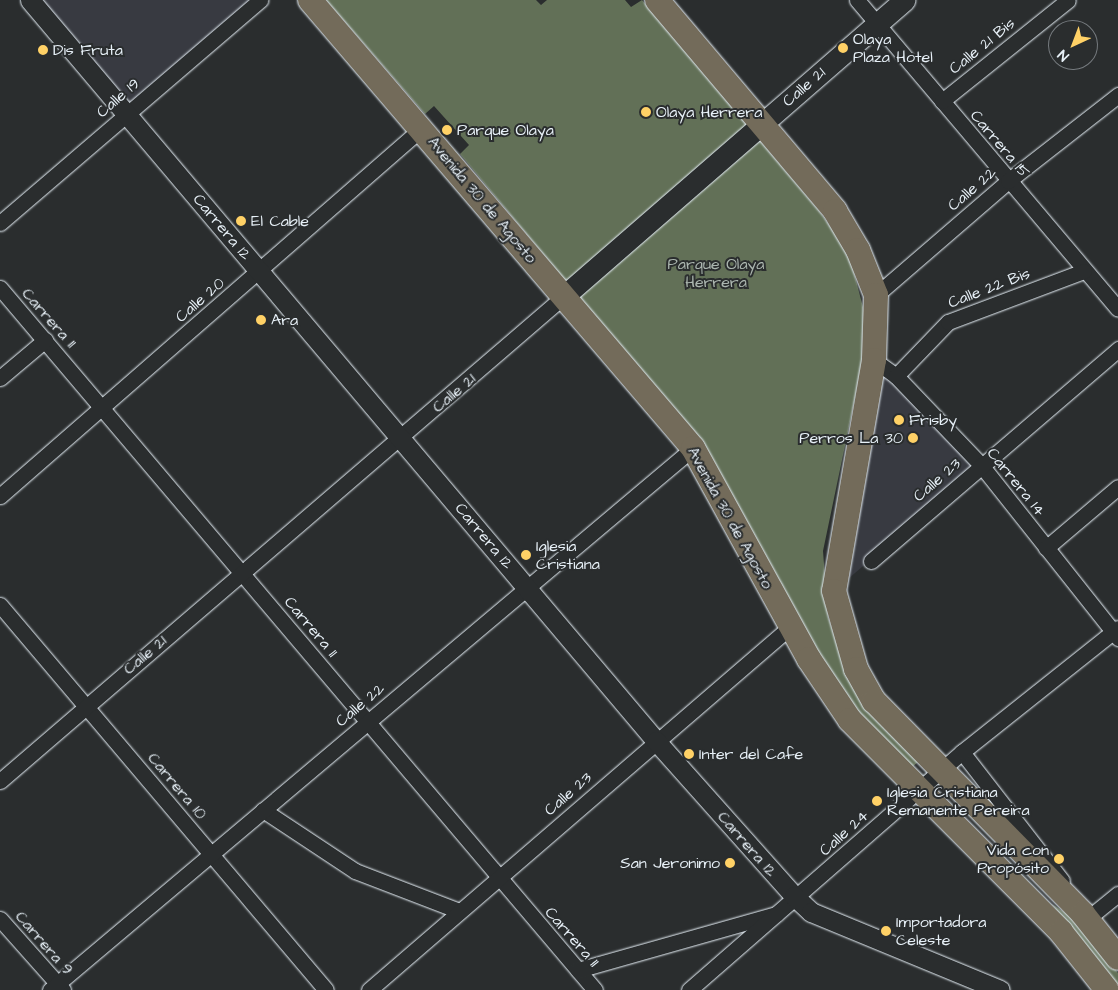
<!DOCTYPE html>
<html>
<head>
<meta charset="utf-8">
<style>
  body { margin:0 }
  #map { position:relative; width:1118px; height:990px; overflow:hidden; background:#2a2d2e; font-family:"Architects Daughter",sans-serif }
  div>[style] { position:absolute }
  .built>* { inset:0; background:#383a41 }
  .green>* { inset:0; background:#627057 }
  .roads { filter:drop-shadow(0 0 1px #e8f1f8) drop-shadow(0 0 1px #e8f1f8) }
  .minor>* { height:15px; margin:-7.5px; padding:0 7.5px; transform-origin:7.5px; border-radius:7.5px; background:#2a2d2e }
  .tertiary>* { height:19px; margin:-9.5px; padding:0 9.5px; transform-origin:9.5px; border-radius:9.5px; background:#2a2d2e }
  .secondary>* { height:21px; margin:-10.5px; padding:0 10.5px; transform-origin:10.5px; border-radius:10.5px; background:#2a2d2e }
  .primary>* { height:24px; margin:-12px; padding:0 12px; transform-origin:12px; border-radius:12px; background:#736b5a }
  .dots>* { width:14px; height:14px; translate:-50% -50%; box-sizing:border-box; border:2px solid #2a2d2e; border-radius:50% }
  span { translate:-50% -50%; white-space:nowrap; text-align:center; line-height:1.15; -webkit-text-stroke:4px #2a2d2e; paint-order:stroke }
  .poi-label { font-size:16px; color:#e8f1f8 }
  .left { translate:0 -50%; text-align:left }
  .right { translate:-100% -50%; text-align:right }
  .street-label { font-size:16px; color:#e8f1f8 }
  .park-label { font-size:16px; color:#acb7b0 }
  .north { position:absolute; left:1048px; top:20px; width:50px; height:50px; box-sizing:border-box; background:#2a2d2e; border:1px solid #767b7f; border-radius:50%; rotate:223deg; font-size:14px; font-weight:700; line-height:20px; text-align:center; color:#e8f1f8 }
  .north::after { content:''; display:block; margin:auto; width:18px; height:22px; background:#ffd166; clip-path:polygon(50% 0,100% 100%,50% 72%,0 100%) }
</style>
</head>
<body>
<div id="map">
  <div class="built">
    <div style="clip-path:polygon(30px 0,260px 0,126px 114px)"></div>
    <div style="clip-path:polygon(874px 360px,981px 465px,834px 591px)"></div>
  </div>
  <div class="green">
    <div style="clip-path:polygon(326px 0,536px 0,541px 5px,547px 0,625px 0,631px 7px,642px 0,820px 212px,849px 254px,864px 311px,862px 364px,823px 551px,828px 617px,848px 675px,919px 761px,910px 769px,857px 715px,834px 682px,702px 445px,460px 154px,469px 145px,434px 106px,425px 114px)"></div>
    <div style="clip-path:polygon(1052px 904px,1076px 920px,1118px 973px,1118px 990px)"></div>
  </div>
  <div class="roads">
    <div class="minor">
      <div style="left:857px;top:0;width:404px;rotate:49.8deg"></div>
      <div style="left:942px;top:101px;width:161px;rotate:-38.7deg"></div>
      <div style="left:0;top:223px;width:343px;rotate:-40.6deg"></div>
      <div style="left:0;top:288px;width:920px;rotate:49.72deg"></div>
      <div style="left:876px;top:295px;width:174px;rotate:-40.8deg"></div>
      <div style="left:1008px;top:181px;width:140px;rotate:-38deg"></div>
      <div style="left:874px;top:360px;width:27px;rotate:36deg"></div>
      <div style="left:896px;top:376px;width:123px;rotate:46.3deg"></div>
      <div style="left:981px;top:465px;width:221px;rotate:51.6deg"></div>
      <div style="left:896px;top:376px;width:75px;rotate:-46.1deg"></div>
      <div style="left:948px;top:322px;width:145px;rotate:-20.6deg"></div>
      <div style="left:0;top:378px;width:59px;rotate:-40.2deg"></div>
      <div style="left:0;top:496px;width:560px;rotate:-41.09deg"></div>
      <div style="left:1046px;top:548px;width:94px;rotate:-40.3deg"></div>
      <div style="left:871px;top:561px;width:326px;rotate:-40.6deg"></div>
      <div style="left:0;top:605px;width:504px;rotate:49.74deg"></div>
      <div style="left:962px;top:752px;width:163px;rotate:52.2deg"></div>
      <div style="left:0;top:781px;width:744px;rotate:-40.69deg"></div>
      <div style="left:263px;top:810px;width:110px;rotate:33.5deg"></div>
      <div style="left:355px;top:871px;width:111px;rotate:21deg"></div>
      <div style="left:0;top:919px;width:95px;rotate:48.4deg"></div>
      <div style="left:1087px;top:919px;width:40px;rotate:-39deg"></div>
      <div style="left:578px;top:970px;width:206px;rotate:-15.8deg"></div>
      <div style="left:50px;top:990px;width:841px;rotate:-40.13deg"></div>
      <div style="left:369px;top:990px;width:557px;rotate:-40.78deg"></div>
      <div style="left:689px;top:990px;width:362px;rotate:-41.1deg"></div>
      <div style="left:962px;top:752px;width:199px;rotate:-38.5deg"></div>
    </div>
    <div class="tertiary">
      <div style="left:30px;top:0;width:970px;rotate:49.81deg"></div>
      <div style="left:656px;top:741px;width:208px;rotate:48.3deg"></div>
      <div style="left:794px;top:896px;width:23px;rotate:43deg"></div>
      <div style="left:811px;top:912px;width:204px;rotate:22.4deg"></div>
    </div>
    <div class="secondary">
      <div style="left:564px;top:296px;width:451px;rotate:-41deg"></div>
    </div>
    <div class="primary">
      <div style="left:310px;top:0;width:589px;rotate:49.47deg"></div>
      <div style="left:693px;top:448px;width:241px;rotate:61.2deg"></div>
      <div style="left:809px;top:659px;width:73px;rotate:56.1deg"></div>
      <div style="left:850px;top:720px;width:299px;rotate:45.1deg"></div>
      <div style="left:1061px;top:932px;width:74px;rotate:51.6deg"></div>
      <div style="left:657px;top:0;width:276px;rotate:49.8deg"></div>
      <div style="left:835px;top:211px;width:45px;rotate:59.5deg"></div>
      <div style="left:858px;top:250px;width:48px;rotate:68.2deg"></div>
      <div style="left:876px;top:295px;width:65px;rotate:91.8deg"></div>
      <div style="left:874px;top:360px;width:234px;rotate:99.8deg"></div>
      <div style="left:834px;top:591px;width:81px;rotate:74.2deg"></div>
      <div style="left:856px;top:669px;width:37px;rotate:61deg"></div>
      <div style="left:874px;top:701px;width:298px;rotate:45.5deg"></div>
      <div style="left:1083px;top:914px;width:56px;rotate:51.5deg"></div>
    </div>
  </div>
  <div class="dots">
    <div style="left:843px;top:48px;background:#ffd166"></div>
    <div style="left:43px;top:50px;background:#ffd166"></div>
    <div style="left:646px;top:112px;background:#ffd166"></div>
    <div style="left:447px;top:130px;background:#ffd166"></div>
    <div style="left:241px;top:221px;background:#ffd166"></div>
    <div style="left:261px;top:320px;background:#ffd166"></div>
    <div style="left:899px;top:420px;background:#ffd166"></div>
    <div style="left:913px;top:438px;background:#ffd166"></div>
    <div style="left:526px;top:555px;background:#ffd166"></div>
    <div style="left:689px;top:754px;background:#ffd166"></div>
    <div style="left:877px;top:801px;background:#ffd166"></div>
    <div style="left:1059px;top:859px;background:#ffd166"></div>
    <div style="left:730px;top:863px;background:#ffd166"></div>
    <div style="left:886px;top:931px;background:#ffd166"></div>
  </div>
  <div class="poi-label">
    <span class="left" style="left:853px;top:48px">Olaya<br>Plaza Hotel</span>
    <span class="left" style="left:53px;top:50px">Dis Fruta</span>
    <span class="left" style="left:656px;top:112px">Olaya Herrera</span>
    <span class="left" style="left:457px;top:130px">Parque Olaya</span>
    <span class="left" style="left:251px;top:221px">El Cable</span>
    <span class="left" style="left:271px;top:320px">Ara</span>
    <span class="left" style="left:909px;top:420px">Frisby</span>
    <span class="right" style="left:903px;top:438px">Perros La 30</span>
    <span class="left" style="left:536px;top:555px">Iglesia<br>Cristiana</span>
    <span class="left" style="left:699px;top:754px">Inter del Cafe</span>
    <span class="left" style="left:887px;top:801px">Iglesia Cristiana<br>Remanente Pereira</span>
    <span class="right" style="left:1049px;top:859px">Vida con<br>Propósito</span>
    <span class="right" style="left:720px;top:863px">San Jeronimo</span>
    <span class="left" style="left:896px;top:931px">Importadora<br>Celeste</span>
  </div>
  <div class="street-label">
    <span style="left:982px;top:46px;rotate:-39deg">Calle 21 Bis</span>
    <span style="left:804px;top:87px;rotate:-41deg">Calle 21</span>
    <span style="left:118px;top:98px;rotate:-41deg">Calle 19</span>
    <span style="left:1000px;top:144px;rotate:50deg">Carrera 15</span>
    <span style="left:972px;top:189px;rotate:-41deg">Calle 22</span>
    <span style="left:482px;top:200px;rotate:50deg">Avenida 30 de Agosto</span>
    <span style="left:222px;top:227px;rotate:50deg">Carrera 12</span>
    <span style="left:989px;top:288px;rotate:-21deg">Calle 22 Bis</span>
    <span style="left:200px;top:300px;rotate:-41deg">Calle 20</span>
    <span style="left:49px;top:318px;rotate:49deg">Carrera 11</span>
    <span style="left:454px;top:393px;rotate:-40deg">Calle 21</span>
    <span style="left:937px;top:480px;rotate:-41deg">Calle 23</span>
    <span style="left:1016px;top:482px;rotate:51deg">Carrera 14</span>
    <span style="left:730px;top:518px;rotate:61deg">Avenida 30 de Agosto</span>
    <span style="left:484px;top:536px;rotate:50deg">Carrera 12</span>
    <span style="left:311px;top:627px;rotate:50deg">Carrera 11</span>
    <span style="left:145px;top:655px;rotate:-40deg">Calle 21</span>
    <span style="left:360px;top:705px;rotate:-40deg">Calle 22</span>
    <span style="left:177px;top:786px;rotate:50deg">Carrera 10</span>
    <span style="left:568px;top:794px;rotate:-41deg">Calle 23</span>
    <span style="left:844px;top:833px;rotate:-42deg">Calle 24</span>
    <span style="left:747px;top:844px;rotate:49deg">Carrera 12</span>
    <span style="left:572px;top:937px;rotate:49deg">Carrera 11</span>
    <span style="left:44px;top:943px;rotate:49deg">Carrera 9</span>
  </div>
  <div class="park-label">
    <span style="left:716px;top:273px">Parque Olaya<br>Herrera</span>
  </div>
  <div class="north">N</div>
</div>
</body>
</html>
